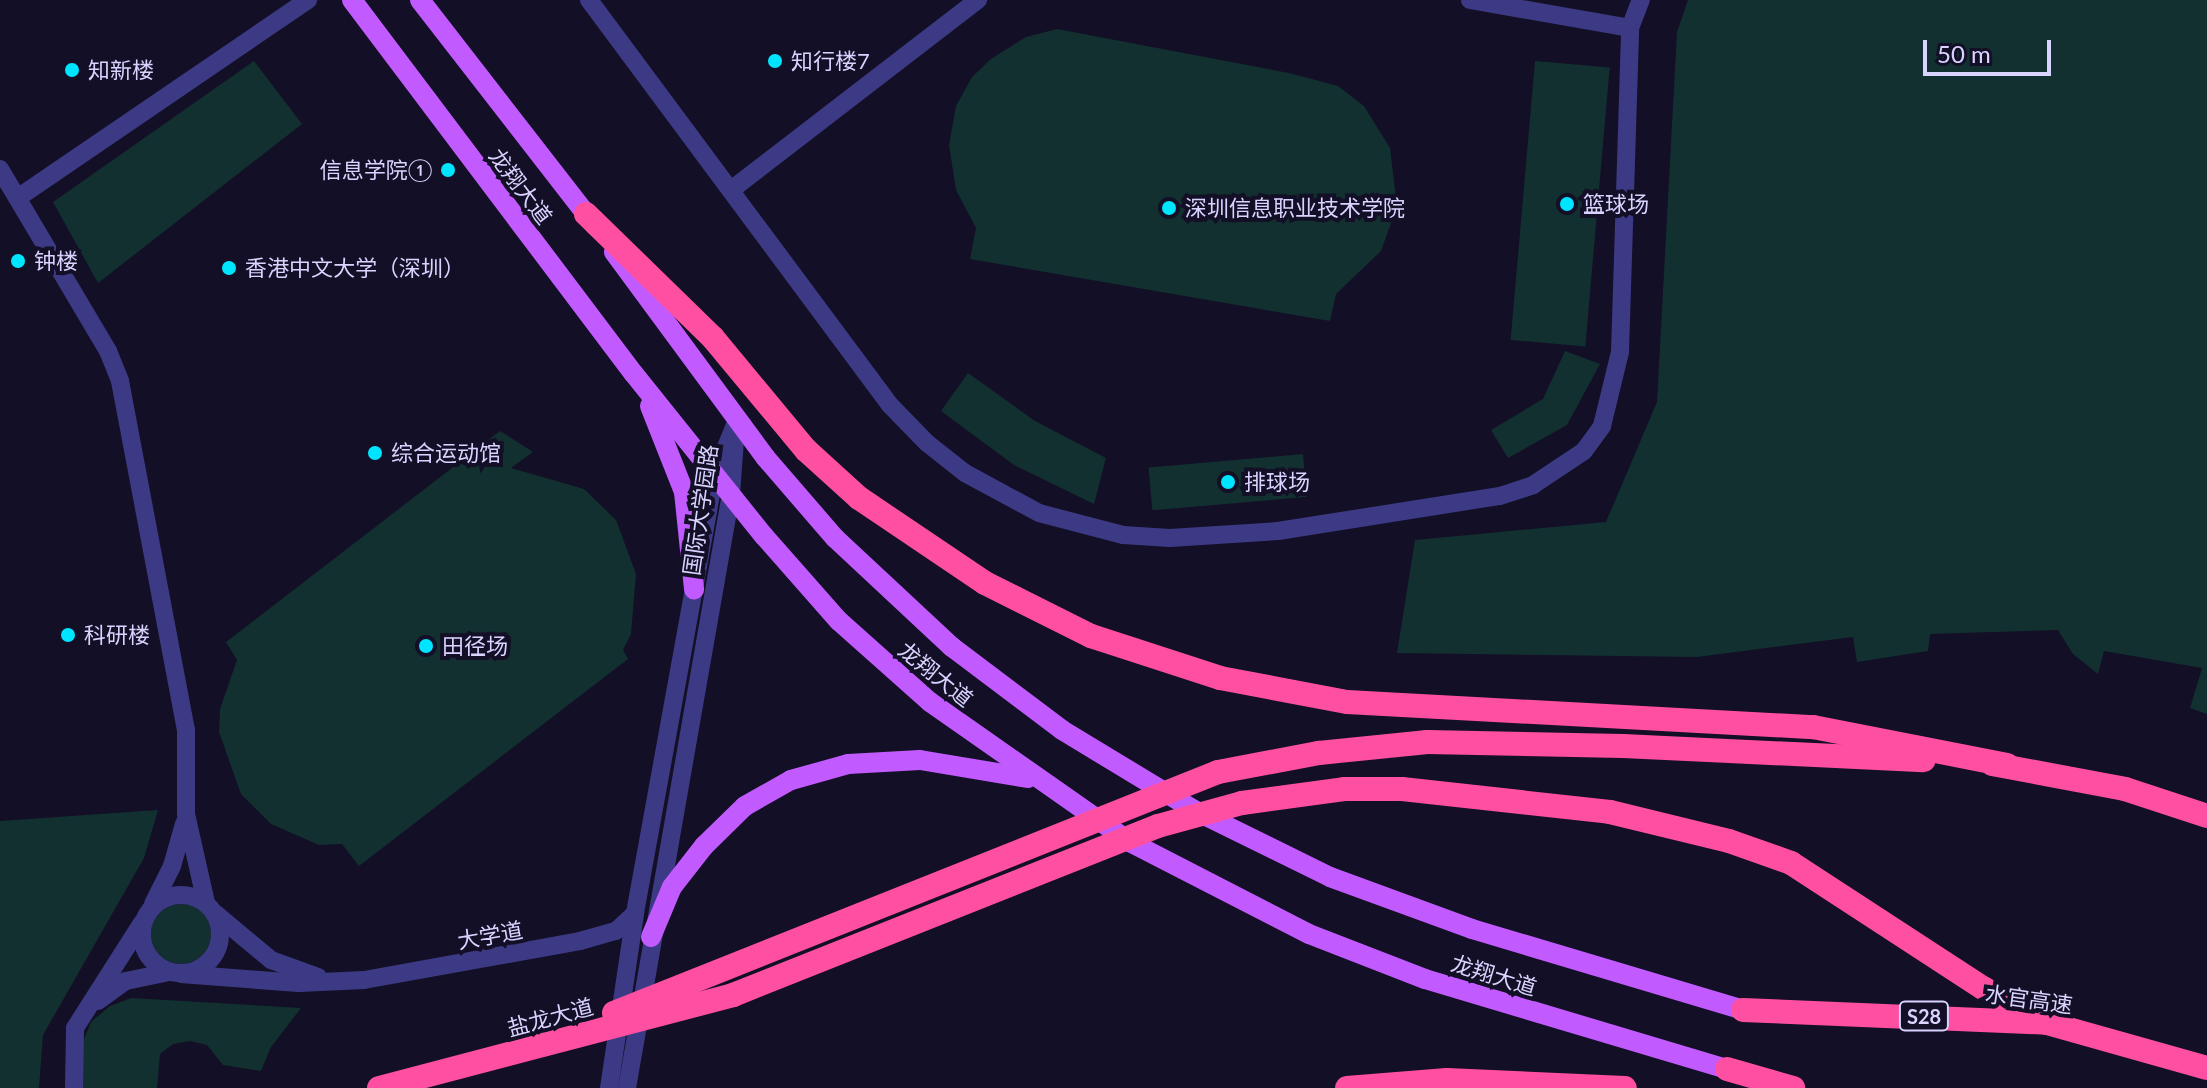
<!DOCTYPE html>
<html>
<head>
<meta charset="utf-8">
<style>
  body { margin:0 }
  #map { position:relative; width:2207px; height:1088px; overflow:hidden; background:#130f26; font-family:Lato,"Noto Sans SC",sans-serif }
  div>[style] { position:absolute }
  .green>* { inset:0; background:#12302f; transform-origin:0 0 }
  .round { border-radius:50% }
  .minor>* { height:18px; margin:-9px; padding:0 9px; transform-origin:9px; border-radius:9px; background:#3d3a85 }
  .minor>.ring { margin:-9px; padding:0; box-sizing:content-box; background:none; border:18px solid #3d3a85; border-radius:50% }
  .major>* { height:20px; margin:-10px; padding:0 10px; transform-origin:10px; border-radius:10px; background:#c25bff }
  .highway>* { height:24px; margin:-12px; padding:0 12px; transform-origin:12px; border-radius:12px; background:#ff4fa3 }
  .highway-bridge>* { height:24px; margin:-12px; padding:0 12px; transform-origin:12px; border-radius:12px; background:#ff4fa3 }
  .dots>* { width:22px; height:22px; translate:-50% -50%; box-sizing:border-box; border:4px solid #130f26; border-radius:50% }
  span { translate:-50% -50%; white-space:nowrap; text-align:center; line-height:1.15; -webkit-text-stroke:8px #130f26; paint-order:stroke }
  .shield-label span { padding:2px 6px; background:#130f26; border:2px solid; border-radius:6px; -webkit-text-stroke-width:0 }
  .shield-label { font-size:20px; color:#d9d4ff; font-weight:700 }
  .poi-label { font-size:22px; color:#d9d4ff }
  .left { translate:0 -50%; text-align:left }
  .right { translate:-100% -50%; text-align:right }
  .street-label { font-size:22px; color:#d9d4ff }
  .scale { position:absolute; left:1923px; top:40px; width:128px; height:36px; box-sizing:border-box; border:4px solid #d9d4ff; border-top:0; padding-left:10px; font-size:24px; line-height:28px; white-space:nowrap; color:#d9d4ff; -webkit-text-stroke:6px #130f26; paint-order:stroke }
</style>
</head>
<body>
<div id="map">
  <div class="green">
    <div style="clip-path:polygon(1688px 0,2207px 0,2207px 714px,2190px 708px,2202px 668px,2104px 651px,2098px 674px,2073px 654px,2058px 630px,1930px 634px,1928px 651px,1857px 662px,1853px 637px,1697px 657px,1397px 653px,1415px 540px,1606px 522px,1657px 402px,1677px 32px)"></div>
    <div style="clip-path:polygon(1057px 29px,1289px 73px,1338px 86px,1364px 106px,1390px 148px,1397px 206px,1381px 251px,1336px 294px,1330px 321px,970px 259px,976px 228px,956px 190px,949px 145px,956px 106px,972px 77px,991px 59px,1026px 37px)"></div>
    <div style="clip-path:polygon(254px 61px,302px 124px,98px 283px,53px 202px)"></div>
    <div style="left:1535px;top:61px;width:75px;height:280px;rotate:5deg"></div>
    <div style="clip-path:polygon(1565px 351px,1600px 364px,1567px 425px,1508px 458px,1491px 430px,1543px 399px)"></div>
    <div style="clip-path:polygon(968px 373px,1035px 421px,1106px 458px,1094px 504px,1014px 465px,941px 411px)"></div>
    <div style="clip-path:polygon(500px 431px,533px 452px,511px 468px,584px 489px,616px 520px,636px 574px,631px 634px,623px 650px,628px 659px,359px 866px,342px 844px,319px 845px,271px 824px,241px 794px,219px 732px,220px 709px,237px 660px,226px 642px)"></div>
    <div style="left:1303px;top:454px;width:43px;height:155px;rotate:85deg"></div>
    <div style="clip-path:polygon(158px 810px,144px 858px,43px 1035px,39px 1088px,0 1088px,0 821px)"></div>
    <div class="round" style="left:151px;top:904px;width:60px;height:60px"></div>
    <div style="clip-path:polygon(131px 998px,301px 1008px,271px 1047px,261px 1071px,223px 1065px,207px 1045px,190px 1041px,173px 1044px,160px 1054px,157px 1088px,81px 1088px,83px 1042px,91px 1022px,110px 1006px)"></div>
  </div>
  <div class="minor">
    <div style="left:589px;top:0;width:505px;rotate:53.38deg"></div>
    <div style="left:890px;top:405px;width:53px;rotate:45.8deg"></div>
    <div style="left:927px;top:443px;width:48px;rotate:38.3deg"></div>
    <div style="left:965px;top:473px;width:84px;rotate:28.4deg"></div>
    <div style="left:1039px;top:513px;width:87px;rotate:14.7deg"></div>
    <div style="left:1123px;top:535px;width:47px;rotate:3.7deg"></div>
    <div style="left:1170px;top:538px;width:108px;rotate:-3.7deg"></div>
    <div style="left:1278px;top:531px;width:225px;rotate:-9deg"></div>
    <div style="left:1500px;top:496px;width:35px;rotate:-18deg"></div>
    <div style="left:1533px;top:485px;width:61px;rotate:-33.7deg"></div>
    <div style="left:1584px;top:451px;width:31px;rotate:-54deg"></div>
    <div style="left:1602px;top:426px;width:76px;rotate:-76.3deg"></div>
    <div style="left:1620px;top:352px;width:324px;rotate:-88.2deg"></div>
    <div style="left:1630px;top:28px;width:30px;rotate:-69deg"></div>
    <div style="left:1470px;top:0;width:162px;rotate:9.9deg"></div>
    <div style="left:0;top:169px;width:212px;rotate:59.3deg"></div>
    <div style="left:108px;top:351px;width:32px;rotate:68deg"></div>
    <div style="left:120px;top:381px;width:355px;rotate:79.3deg"></div>
    <div style="left:186px;top:730px;width:84px;rotate:90deg"></div>
    <div style="left:186px;top:814px;width:91px;rotate:77.3deg"></div>
    <div style="left:731px;top:190px;width:312px;rotate:-37.6deg"></div>
    <div style="left:19px;top:197px;width:350px;rotate:-34.3deg"></div>
    <div class="ring" style="left:142px;top:895px;width:60px;height:60px"></div>
    <div style="left:153px;top:904px;width:42px;rotate:-63.4deg"></div>
    <div style="left:172px;top:866px;width:44px;rotate:-74.1deg"></div>
    <div style="left:216px;top:914px;width:72px;rotate:39.9deg"></div>
    <div style="left:271px;top:960px;width:50px;rotate:19.9deg"></div>
    <div style="left:181px;top:974px;width:118px;rotate:4.4deg"></div>
    <div style="left:299px;top:983px;width:65px;rotate:-2.6deg"></div>
    <div style="left:364px;top:980px;width:219px;rotate:-10.2deg"></div>
    <div style="left:580px;top:941px;width:37px;rotate:-16deg"></div>
    <div style="left:616px;top:931px;width:26px;rotate:-43deg"></div>
    <div style="left:98px;top:1001px;width:34px;rotate:-36deg"></div>
    <div style="left:126px;top:981px;width:44px;rotate:-11.8deg"></div>
    <div style="left:74px;top:1088px;width:60px;rotate:-89deg"></div>
    <div style="left:75px;top:1028px;width:125px;rotate:-57.5deg"></div>
    <div style="left:609px;top:1088px;width:177px;rotate:-81.5deg"></div>
    <div style="left:635px;top:913px;width:410px;rotate:-79.7deg"></div>
    <div style="left:708px;top:510px;width:37px;rotate:-79deg"></div>
    <div style="left:715px;top:474px;width:58px;rotate:-67.8deg"></div>
    <div style="left:627px;top:1088px;width:603px;rotate:-80.07deg"></div>
    <div style="left:731px;top:494px;width:54px;rotate:-85.8deg"></div>
  </div>
  <div class="major">
    <div style="left:352px;top:0;width:468px;rotate:53deg"></div>
    <div style="left:634px;top:374px;width:208px;rotate:51.3deg"></div>
    <div style="left:764px;top:536px;width:113px;rotate:48.6deg"></div>
    <div style="left:839px;top:621px;width:122px;rotate:41.7deg"></div>
    <div style="left:930px;top:702px;width:244px;rotate:35deg"></div>
    <div style="left:1130px;top:842px;width:201px;rotate:27.2deg"></div>
    <div style="left:1309px;top:934px;width:124px;rotate:21.2deg"></div>
    <div style="left:1425px;top:979px;width:315px;rotate:16.6deg"></div>
    <div style="left:420px;top:0;width:286px;rotate:52.2deg"></div>
    <div style="left:614px;top:252px;width:255px;rotate:53.6deg"></div>
    <div style="left:765px;top:457px;width:107px;rotate:49.2deg"></div>
    <div style="left:835px;top:538px;width:160px;rotate:43deg"></div>
    <div style="left:952px;top:647px;width:138px;rotate:37deg"></div>
    <div style="left:1062px;top:730px;width:154px;rotate:31.2deg"></div>
    <div style="left:1194px;top:810px;width:152px;rotate:26.2deg"></div>
    <div style="left:1330px;top:877px;width:151px;rotate:20.1deg"></div>
    <div style="left:1472px;top:929px;width:283px;rotate:16.6deg"></div>
    <div style="left:650px;top:406px;width:92px;rotate:68.4deg"></div>
    <div style="left:684px;top:492px;width:98px;rotate:84.1deg"></div>
    <div style="left:651px;top:937px;width:54px;rotate:-67.2deg"></div>
    <div style="left:672px;top:887px;width:52px;rotate:-52deg"></div>
    <div style="left:704px;top:846px;width:57px;rotate:-44.3deg"></div>
    <div style="left:745px;top:806px;width:53px;rotate:-29.5deg"></div>
    <div style="left:791px;top:780px;width:59px;rotate:-15.7deg"></div>
    <div style="left:848px;top:764px;width:72px;rotate:-3.2deg"></div>
    <div style="left:920px;top:760px;width:109px;rotate:9.5deg"></div>
  </div>
  <div class="highway">
    <div style="left:586px;top:214px;width:177px;rotate:44.3deg"></div>
    <div style="left:713px;top:338px;width:146px;rotate:50.3deg"></div>
    <div style="left:806px;top:450px;width:72px;rotate:42.2deg"></div>
    <div style="left:859px;top:498px;width:152px;rotate:34deg"></div>
    <div style="left:985px;top:583px;width:119px;rotate:26.6deg"></div>
    <div style="left:1091px;top:636px;width:136px;rotate:18deg"></div>
    <div style="left:1220px;top:678px;width:129px;rotate:10.7deg"></div>
    <div style="left:1347px;top:702px;width:467px;rotate:3.1deg"></div>
    <div style="left:1813px;top:727px;width:198px;rotate:11.1deg"></div>
    <div style="left:1623px;top:746px;width:301px;rotate:2.7deg"></div>
    <div style="left:1992px;top:764px;width:135px;rotate:10.6deg"></div>
    <div style="left:2125px;top:789px;width:86px;rotate:18.2deg"></div>
    <div style="left:1610px;top:812px;width:122px;rotate:13.7deg"></div>
    <div style="left:1729px;top:841px;width:66px;rotate:19.5deg"></div>
    <div style="left:1791px;top:863px;width:229px;rotate:33.1deg"></div>
    <div style="left:1983px;top:988px;width:73px;rotate:28.7deg"></div>
    <div style="left:1743px;top:1010px;width:304px;rotate:2.4deg"></div>
    <div style="left:2047px;top:1023px;width:166px;rotate:15.7deg"></div>
    <div style="left:1727px;top:1069px;width:69px;rotate:16.1deg"></div>
    <div style="left:1347px;top:1088px;width:100px;rotate:-4.6deg"></div>
    <div style="left:1447px;top:1080px;width:178px;rotate:2.6deg"></div>
  </div>
  <div class="highway-bridge">
    <div style="left:614px;top:1013px;width:650px;rotate:-21.75deg"></div>
    <div style="left:1218px;top:772px;width:103px;rotate:-10.7deg"></div>
    <div style="left:1319px;top:753px;width:109px;rotate:-5.8deg"></div>
    <div style="left:1427px;top:742px;width:196px;rotate:1.2deg"></div>
    <div style="left:379px;top:1088px;width:366px;rotate:-14.7deg"></div>
    <div style="left:733px;top:995px;width:457px;rotate:-21.7deg"></div>
    <div style="left:1158px;top:826px;width:87px;rotate:-15.3deg"></div>
    <div style="left:1242px;top:803px;width:103px;rotate:-7.8deg"></div>
    <div style="left:1344px;top:789px;width:58px"></div>
    <div style="left:1402px;top:789px;width:209px;rotate:6.3deg"></div>
  </div>
  <div class="dots">
    <div style="left:775px;top:61px;background:#00e5ff"></div>
    <div style="left:72px;top:70px;background:#00e5ff"></div>
    <div style="left:448px;top:170px;background:#00e5ff"></div>
    <div style="left:1567px;top:204px;background:#00e5ff"></div>
    <div style="left:1169px;top:208px;background:#00e5ff"></div>
    <div style="left:18px;top:261px;background:#00e5ff"></div>
    <div style="left:229px;top:268px;background:#00e5ff"></div>
    <div style="left:375px;top:453px;background:#00e5ff"></div>
    <div style="left:1228px;top:482px;background:#00e5ff"></div>
    <div style="left:68px;top:635px;background:#00e5ff"></div>
    <div style="left:426px;top:646px;background:#00e5ff"></div>
  </div>
  <div class="shield-label">
    <span style="left:1924px;top:1016px">S28</span>
  </div>
  <div class="poi-label">
    <span class="left" style="left:791px;top:61px">知行楼7</span>
    <span class="left" style="left:88px;top:70px">知新楼</span>
    <span class="right" style="left:432px;top:170px">信息学院①</span>
    <span class="left" style="left:1583px;top:204px">篮球场</span>
    <span class="left" style="left:1185px;top:208px">深圳信息职业技术学院</span>
    <span class="left" style="left:34px;top:261px">钟楼</span>
    <span class="left" style="left:245px;top:268px">香港中文大学（深圳）</span>
    <span class="left" style="left:391px;top:453px">综合运动馆</span>
    <span class="left" style="left:1244px;top:482px">排球场</span>
    <span class="left" style="left:84px;top:635px">科研楼</span>
    <span class="left" style="left:442px;top:646px">田径场</span>
  </div>
  <div class="street-label">
    <span style="left:521px;top:186px;rotate:53deg">龙翔大道</span>
    <span style="left:700px;top:510px;rotate:-82deg">国际大学园路</span>
    <span style="left:936px;top:674px;rotate:39deg">龙翔大道</span>
    <span style="left:490px;top:935px;rotate:-10deg">大学道</span>
    <span style="left:1494px;top:975px;rotate:17deg">龙翔大道</span>
    <span style="left:2029px;top:999px;rotate:8deg">水官高速</span>
    <span style="left:550px;top:1017px;rotate:-15deg">盐龙大道</span>
  </div>
  <div class="scale">50 m</div>
</div>
</body>
</html>
